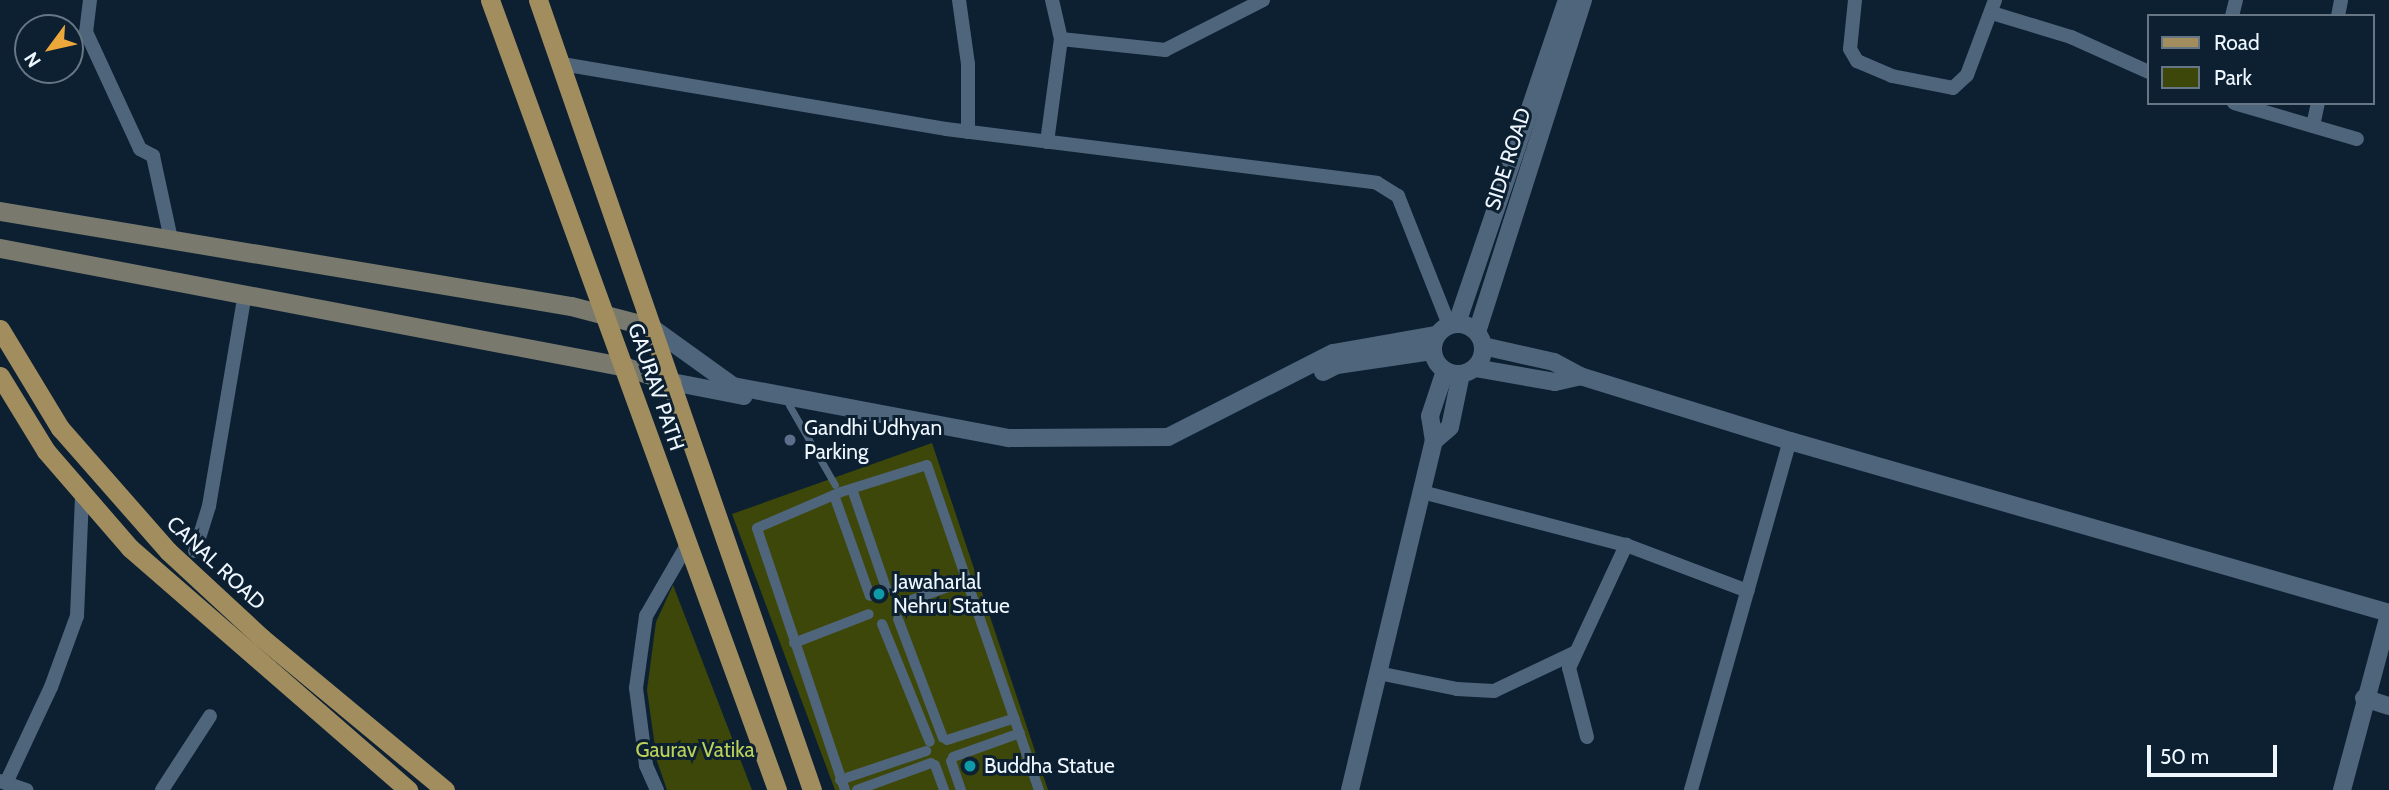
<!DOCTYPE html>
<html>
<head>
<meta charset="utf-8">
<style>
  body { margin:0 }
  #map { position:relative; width:2389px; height:790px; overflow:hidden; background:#0c2032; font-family:Cabin,sans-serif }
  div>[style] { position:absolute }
  .green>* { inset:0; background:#3e470a }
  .service>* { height:7px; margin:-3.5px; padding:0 3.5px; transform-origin:3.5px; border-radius:3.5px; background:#4f657b }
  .pedestrian>* { height:10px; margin:-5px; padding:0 5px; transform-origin:5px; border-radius:5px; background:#4f657b }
  .minor>* { height:14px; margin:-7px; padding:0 7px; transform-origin:7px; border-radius:7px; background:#4f657b }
  .tertiary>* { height:18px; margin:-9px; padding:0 9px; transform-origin:9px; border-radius:9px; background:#4f657b }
  .tertiary>.ring { margin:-9px; padding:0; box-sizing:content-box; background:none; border:18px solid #4f657b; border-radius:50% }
  .secondary>* { height:19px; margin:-9.5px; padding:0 9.5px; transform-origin:9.5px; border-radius:9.5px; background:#79796d }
  .primary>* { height:19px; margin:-9.5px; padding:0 9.5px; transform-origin:9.5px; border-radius:9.5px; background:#a28d5f }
  .dots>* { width:19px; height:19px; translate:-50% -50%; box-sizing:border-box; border:4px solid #0c2032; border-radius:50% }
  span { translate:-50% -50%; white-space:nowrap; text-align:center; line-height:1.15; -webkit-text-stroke:6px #0c2032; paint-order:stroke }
  .street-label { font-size:21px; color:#eef6fe }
  .poi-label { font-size:21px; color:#eef6fe }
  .left { translate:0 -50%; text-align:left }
  .park-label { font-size:21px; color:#bbd158 }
  .legend { position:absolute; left:2147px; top:14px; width:228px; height:91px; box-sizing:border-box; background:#0c2032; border:2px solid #667684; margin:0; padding:9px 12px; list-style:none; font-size:21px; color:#eef6fe }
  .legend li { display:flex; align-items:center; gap:14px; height:35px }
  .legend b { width:35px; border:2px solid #667684 }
  .north { position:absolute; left:14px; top:14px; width:70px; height:70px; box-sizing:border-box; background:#0c2032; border:2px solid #667684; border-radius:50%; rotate:237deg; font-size:19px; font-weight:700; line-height:28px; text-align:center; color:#eef6fe }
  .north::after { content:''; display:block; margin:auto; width:24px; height:32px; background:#eda83b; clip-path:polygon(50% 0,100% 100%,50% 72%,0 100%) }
  .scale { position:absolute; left:2147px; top:745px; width:130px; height:32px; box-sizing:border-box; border:4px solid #eef6fe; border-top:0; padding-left:9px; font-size:21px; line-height:24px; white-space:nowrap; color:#eef6fe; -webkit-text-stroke:5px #0c2032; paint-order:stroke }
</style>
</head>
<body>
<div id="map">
  <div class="green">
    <div style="clip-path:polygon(932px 443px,1048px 790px,835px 790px,732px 514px)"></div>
    <div style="clip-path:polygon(673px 585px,752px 790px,667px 790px,657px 761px,647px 690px,656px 622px)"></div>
  </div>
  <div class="service">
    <div style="left:789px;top:405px;width:92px;rotate:60.1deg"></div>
  </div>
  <div class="pedestrian">
    <div style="left:852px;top:489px;width:105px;rotate:71deg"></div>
    <div style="left:834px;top:495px;width:107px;rotate:70.4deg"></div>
    <div style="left:903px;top:603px;width:69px;rotate:-19.5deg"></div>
    <div style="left:898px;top:619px;width:127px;rotate:69.3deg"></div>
    <div style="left:882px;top:624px;width:127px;rotate:67.9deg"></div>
    <div style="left:794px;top:643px;width:80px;rotate:-21.1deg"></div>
    <div style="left:947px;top:740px;width:71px;rotate:-17.9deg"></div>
    <div style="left:953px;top:757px;width:71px;rotate:-19.7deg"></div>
    <div style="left:951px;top:761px;width:31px;rotate:71deg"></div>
    <div style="left:935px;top:765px;width:27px;rotate:70deg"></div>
    <div style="left:840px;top:780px;width:91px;rotate:-18.6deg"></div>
    <div style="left:845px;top:790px;width:276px;rotate:-108.6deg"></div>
    <div style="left:757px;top:528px;width:91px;rotate:-23.2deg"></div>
    <div style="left:841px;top:492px;width:90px;rotate:-17.4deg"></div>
    <div style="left:927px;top:465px;width:344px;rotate:71deg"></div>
    <div style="left:857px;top:790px;width:79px;rotate:-20deg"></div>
  </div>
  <div class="minor">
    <div style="left:90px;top:0;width:32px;rotate:97deg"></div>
    <div style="left:86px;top:32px;width:129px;rotate:65.2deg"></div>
    <div style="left:140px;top:149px;width:15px;rotate:28deg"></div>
    <div style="left:153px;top:156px;width:85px;rotate:77.8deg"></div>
    <div style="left:959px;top:0;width:65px;rotate:82deg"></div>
    <div style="left:968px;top:64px;width:68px;rotate:90deg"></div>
    <div style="left:1855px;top:0;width:49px;rotate:95.8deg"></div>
    <div style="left:1850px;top:49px;width:14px;rotate:60deg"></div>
    <div style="left:1857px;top:61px;width:38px;rotate:23deg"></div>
    <div style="left:1892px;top:76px;width:62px;rotate:11.1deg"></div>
    <div style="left:1953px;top:88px;width:19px;rotate:-43deg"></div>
    <div style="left:1967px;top:75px;width:80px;rotate:-69.5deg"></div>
    <div style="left:1992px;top:13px;width:83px;rotate:16.9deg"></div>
    <div style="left:2071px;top:37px;width:85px;rotate:24.2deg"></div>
    <div style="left:2232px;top:16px;width:16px;rotate:-76deg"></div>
    <div style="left:2338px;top:16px;width:16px;rotate:-79deg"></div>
    <div style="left:1061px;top:39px;width:105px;rotate:6deg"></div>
    <div style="left:1165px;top:50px;width:110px;rotate:-27deg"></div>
    <div style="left:562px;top:64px;width:389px;rotate:9.6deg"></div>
    <div style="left:946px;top:129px;width:434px;rotate:7.1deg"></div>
    <div style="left:1377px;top:183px;width:25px;rotate:32deg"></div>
    <div style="left:1398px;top:196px;width:139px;rotate:68.4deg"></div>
    <div style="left:2234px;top:103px;width:128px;rotate:16.3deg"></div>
    <div style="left:2313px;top:126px;width:24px;rotate:-78deg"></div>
    <div style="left:1047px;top:142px;width:104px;rotate:-82.3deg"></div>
    <div style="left:1061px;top:39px;width:40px;rotate:-103deg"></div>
    <div style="left:1422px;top:492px;width:211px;rotate:14.6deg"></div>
    <div style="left:1626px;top:545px;width:130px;rotate:20.7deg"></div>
    <div style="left:195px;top:551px;width:47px;rotate:-72.7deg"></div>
    <div style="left:209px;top:506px;width:215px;rotate:-80.4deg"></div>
    <div style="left:1378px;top:673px;width:81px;rotate:11.4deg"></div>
    <div style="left:1457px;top:689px;width:37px;rotate:3deg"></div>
    <div style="left:1494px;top:691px;width:89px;rotate:-25.4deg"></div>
    <div style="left:1587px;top:737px;width:71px;rotate:-104.6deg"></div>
    <div style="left:1569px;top:668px;width:136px;rotate:-65.1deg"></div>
    <div style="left:0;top:781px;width:28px;rotate:19deg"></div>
    <div style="left:6px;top:783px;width:106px;rotate:-64.9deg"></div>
    <div style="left:51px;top:687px;width:76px;rotate:-69.9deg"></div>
    <div style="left:77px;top:616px;width:119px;rotate:-87.6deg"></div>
    <div style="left:162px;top:790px;width:88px;rotate:-57deg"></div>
    <div style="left:657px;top:790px;width:27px;rotate:-114deg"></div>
    <div style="left:646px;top:765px;width:78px;rotate:-97.4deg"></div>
    <div style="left:636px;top:688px;width:73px;rotate:-82.1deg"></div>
    <div style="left:646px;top:616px;width:82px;rotate:-60deg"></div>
    <div style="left:1691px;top:790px;width:363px;rotate:-74.2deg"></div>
  </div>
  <div class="tertiary">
    <div style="left:1457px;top:323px;width:341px;rotate:-71.2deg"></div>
    <div class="ring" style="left:1433px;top:324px;width:32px;height:32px"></div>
    <div style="left:651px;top:327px;width:101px;rotate:35.7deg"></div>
    <div style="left:733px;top:386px;width:281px;rotate:10.7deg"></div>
    <div style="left:1009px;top:438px;width:159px;rotate:-0.4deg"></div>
    <div style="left:1168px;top:437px;width:185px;rotate:-27deg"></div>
    <div style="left:1333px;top:353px;width:105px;rotate:-9.9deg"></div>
    <div style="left:1477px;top:332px;width:349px;rotate:-72.3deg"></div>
    <div style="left:1483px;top:346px;width:73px;rotate:12.7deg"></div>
    <div style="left:1554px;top:362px;width:30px;rotate:28deg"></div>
    <div style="left:1580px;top:376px;width:220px;rotate:17.2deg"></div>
    <div style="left:1790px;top:441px;width:623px;rotate:16.02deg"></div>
    <div style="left:1475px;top:368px;width:81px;rotate:9.9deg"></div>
    <div style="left:1555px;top:382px;width:26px;rotate:-13deg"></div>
    <div style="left:1323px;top:372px;width:16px;rotate:-27deg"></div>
    <div style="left:1337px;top:365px;width:96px;rotate:-8.4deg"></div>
    <div style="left:672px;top:382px;width:73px;rotate:11deg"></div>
    <div style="left:1434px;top:441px;width:21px;rotate:-41deg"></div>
    <div style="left:1450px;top:427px;width:54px;rotate:-78.3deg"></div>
    <div style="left:2364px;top:698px;width:26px;rotate:18deg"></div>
    <div style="left:1350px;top:790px;width:359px;rotate:-76.5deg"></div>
    <div style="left:1434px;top:441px;width:25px;rotate:-99deg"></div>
    <div style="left:1430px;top:416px;width:47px;rotate:-71.6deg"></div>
    <div style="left:2342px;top:790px;width:181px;rotate:-75deg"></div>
  </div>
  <div class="secondary">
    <div style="left:0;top:211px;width:579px;rotate:9.45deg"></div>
    <div style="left:571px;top:306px;width:83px;rotate:14.7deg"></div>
    <div style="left:0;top:248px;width:637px;rotate:10.76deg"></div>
    <div style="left:626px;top:367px;width:48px;rotate:18.1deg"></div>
  </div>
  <div class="primary">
    <div style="left:490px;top:0;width:841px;rotate:70.03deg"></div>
    <div style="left:538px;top:0;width:836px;rotate:70.87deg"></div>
    <div style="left:0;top:329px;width:116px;rotate:58.8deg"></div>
    <div style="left:60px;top:428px;width:164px;rotate:48.7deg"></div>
    <div style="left:168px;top:551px;width:128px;rotate:42.8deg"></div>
    <div style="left:262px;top:638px;width:238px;rotate:39.7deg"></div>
    <div style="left:0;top:376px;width:88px;rotate:58.5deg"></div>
    <div style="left:46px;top:451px;width:128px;rotate:49.1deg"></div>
    <div style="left:130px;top:548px;width:369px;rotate:41deg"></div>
  </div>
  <div class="dots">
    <div style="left:790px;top:440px;background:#5c6f8a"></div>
    <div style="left:879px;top:594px;background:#0f9aa8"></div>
    <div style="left:970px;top:766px;background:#0f9aa8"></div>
  </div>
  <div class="street-label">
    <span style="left:1508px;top:159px;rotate:-72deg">SIDE ROAD</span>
    <span style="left:656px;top:387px;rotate:71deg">GAURAV PATH</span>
    <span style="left:216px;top:563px;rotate:43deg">CANAL ROAD</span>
  </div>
  <div class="poi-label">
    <span class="left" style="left:804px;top:440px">Gandhi Udhyan<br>Parking</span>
    <span class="left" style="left:893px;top:594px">Jawaharlal<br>Nehru Statue</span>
    <span class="left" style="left:984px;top:766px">Buddha Statue</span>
  </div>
  <div class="park-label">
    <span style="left:695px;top:750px">Gaurav Vatika</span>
  </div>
  <ul class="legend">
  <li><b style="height:9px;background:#a28d5f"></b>Road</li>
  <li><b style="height:19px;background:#3e470a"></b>Park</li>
  </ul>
  <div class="north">N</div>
  <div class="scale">50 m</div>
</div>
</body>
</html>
